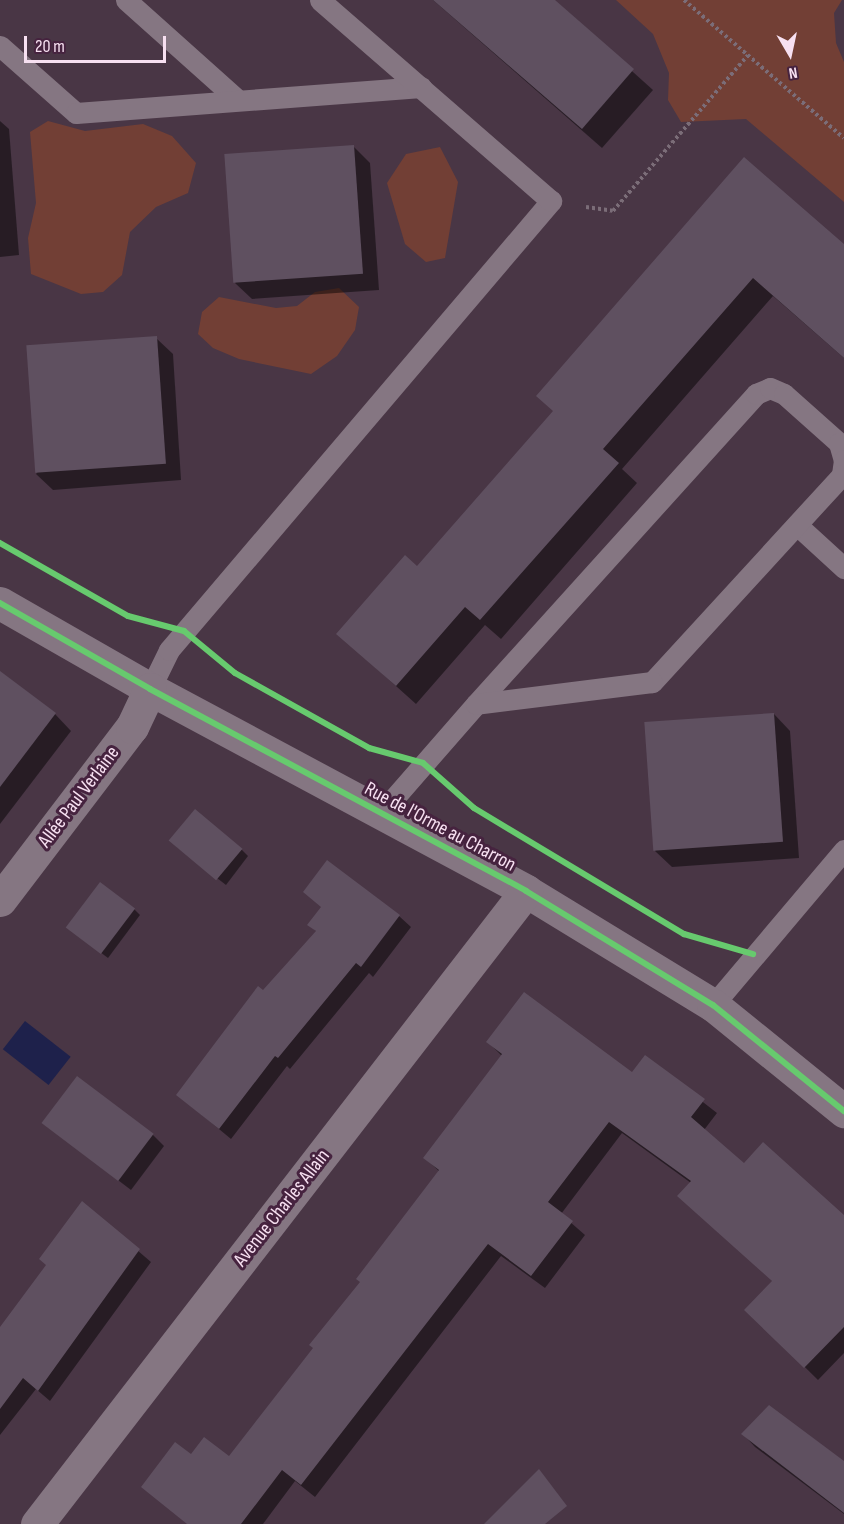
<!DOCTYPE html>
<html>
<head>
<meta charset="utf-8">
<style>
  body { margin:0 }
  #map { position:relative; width:844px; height:1524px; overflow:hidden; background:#493645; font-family:"Sofia Sans Condensed",sans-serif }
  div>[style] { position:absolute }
  .green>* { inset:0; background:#723f35 }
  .water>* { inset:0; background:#1e214b; transform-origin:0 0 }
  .shadow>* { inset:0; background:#0007 }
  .building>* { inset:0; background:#5f5060; transform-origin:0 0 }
  .path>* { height:4px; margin-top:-2px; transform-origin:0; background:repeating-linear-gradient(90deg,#7b6d78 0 3px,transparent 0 6px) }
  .service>* { height:21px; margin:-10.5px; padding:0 10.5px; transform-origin:10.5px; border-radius:10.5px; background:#857682 }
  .minor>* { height:33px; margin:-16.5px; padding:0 16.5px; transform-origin:16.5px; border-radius:16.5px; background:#857682 }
  .cycleway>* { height:6px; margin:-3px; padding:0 3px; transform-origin:3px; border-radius:3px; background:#67ca6e }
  span { translate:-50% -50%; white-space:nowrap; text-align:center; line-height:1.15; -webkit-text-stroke:6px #46233f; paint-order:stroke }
  .street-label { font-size:20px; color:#f7e0f1 }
  .north { position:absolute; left:760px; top:24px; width:60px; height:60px; -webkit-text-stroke:4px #46233f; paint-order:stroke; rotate:171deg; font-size:16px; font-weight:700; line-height:24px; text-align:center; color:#f7e0f1 }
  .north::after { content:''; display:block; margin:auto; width:21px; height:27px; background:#f7e0f1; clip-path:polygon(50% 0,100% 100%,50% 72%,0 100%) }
  .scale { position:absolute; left:24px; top:36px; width:142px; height:27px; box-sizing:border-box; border:3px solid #f7e0f1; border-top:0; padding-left:8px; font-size:18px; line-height:21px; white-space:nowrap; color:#f7e0f1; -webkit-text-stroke:4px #46233f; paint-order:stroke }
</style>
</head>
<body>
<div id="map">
  <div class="green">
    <div style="clip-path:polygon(616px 0,842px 0,834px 13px,836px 43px,844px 62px,844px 202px,746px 119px,681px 122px,668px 100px,669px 73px,653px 34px)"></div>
    <div style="clip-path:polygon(48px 121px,85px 131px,143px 124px,172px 136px,196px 163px,188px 193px,156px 207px,130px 232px,122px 275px,103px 292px,81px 294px,31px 274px,28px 238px,36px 203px,30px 132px)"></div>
    <div style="clip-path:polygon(440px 147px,458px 182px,445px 258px,426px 262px,405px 244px,387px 183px,406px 154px)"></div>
    <div style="clip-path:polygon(339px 288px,359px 307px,355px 330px,337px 356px,311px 374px,239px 359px,213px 348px,198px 334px,202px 312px,219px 297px,276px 308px,297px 306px,315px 292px)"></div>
  </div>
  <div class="water">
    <div style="left:25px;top:1021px;width:58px;height:36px;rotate:38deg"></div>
  </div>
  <div class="shadow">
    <div style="clip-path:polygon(433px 0,553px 0,653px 90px,602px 148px)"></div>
    <div style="clip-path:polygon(0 121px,9px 129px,19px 255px,0 257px)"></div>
    <div style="clip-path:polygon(354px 147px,370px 163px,379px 290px,252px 299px,235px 283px)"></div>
    <div style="clip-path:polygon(744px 160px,844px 246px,844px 358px,773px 296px,622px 469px,637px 483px,501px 639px,485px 625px,416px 704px,338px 634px,417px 568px,554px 412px)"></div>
    <div style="clip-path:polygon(156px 338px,173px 354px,181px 480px,53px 490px,36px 474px)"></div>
    <div style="clip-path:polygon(0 697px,55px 714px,71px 731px,0 824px)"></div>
    <div style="clip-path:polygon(774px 714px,790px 731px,799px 858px,672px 867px,655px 851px)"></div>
    <div style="clip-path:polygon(177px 847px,242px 850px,248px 856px,226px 885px)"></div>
    <div style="clip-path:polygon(134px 909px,140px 915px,108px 958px,68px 928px)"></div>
    <div style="clip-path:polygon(399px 916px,411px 927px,373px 977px,369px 973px,290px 1069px,287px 1066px,231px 1139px,178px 1095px,317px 932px,309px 924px)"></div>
    <div style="clip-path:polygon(488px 1042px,633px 1074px,645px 1057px,717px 1113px,704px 1130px,745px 1165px,844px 1217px,844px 1353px,818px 1380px,747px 1310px,773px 1282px,691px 1183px,622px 1133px,561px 1214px,585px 1235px,545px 1288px,501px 1256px,315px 1497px,295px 1481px,263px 1524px,188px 1524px,143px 1487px,191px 1456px,229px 1458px,315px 1348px,440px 1172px,425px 1158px,502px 1056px)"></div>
    <div style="clip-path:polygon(43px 1123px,153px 1135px,164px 1146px,131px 1190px)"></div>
    <div style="clip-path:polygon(82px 1203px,151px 1262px,50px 1401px,36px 1389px,0 1435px,0 1329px,47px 1265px)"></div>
    <div style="clip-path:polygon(743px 1434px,844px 1463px,844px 1514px,755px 1447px)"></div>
  </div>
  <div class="building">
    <div style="clip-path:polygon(433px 0,555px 0,634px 69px,582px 129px)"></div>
    <div style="left:354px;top:145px;width:129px;height:130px;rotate:86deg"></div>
    <div style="clip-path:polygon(744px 157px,844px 244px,844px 358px,753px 278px,603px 449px,619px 463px,480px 620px,465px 607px,396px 686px,336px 634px,405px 555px,417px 566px,553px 411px,536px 396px)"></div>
    <div style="left:157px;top:336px;width:128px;height:131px;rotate:86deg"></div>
    <div style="clip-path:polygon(0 671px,56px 713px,0 787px)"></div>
    <div style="left:774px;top:713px;width:129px;height:130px;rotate:86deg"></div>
    <div style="left:195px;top:809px;width:62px;height:41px;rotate:40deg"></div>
    <div style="clip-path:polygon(327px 860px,400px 915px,361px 967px,356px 963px,278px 1058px,275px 1056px,219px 1129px,176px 1095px,258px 986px,263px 990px,316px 931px,307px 925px,321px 907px,303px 892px)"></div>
    <div style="left:100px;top:882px;width:44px;height:57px;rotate:37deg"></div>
    <div style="clip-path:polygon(524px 992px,632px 1072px,645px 1055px,705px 1099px,691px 1117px,744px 1163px,763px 1142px,844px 1215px,844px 1327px,804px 1368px,744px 1310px,772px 1281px,677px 1196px,691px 1181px,609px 1122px,548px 1202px,573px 1221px,531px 1276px,488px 1244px,301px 1485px,282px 1470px,241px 1524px,187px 1524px,141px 1487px,175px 1442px,191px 1454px,204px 1437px,229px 1456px,313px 1348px,309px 1345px,360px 1282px,356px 1279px,439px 1170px,423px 1158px,502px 1054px,486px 1042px)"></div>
    <div style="left:77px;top:1076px;width:96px;height:59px;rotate:37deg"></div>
    <div style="clip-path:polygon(82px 1201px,140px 1249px,38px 1391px,23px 1378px,0 1409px,0 1327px,46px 1265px,39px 1259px)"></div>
    <div style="clip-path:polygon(769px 1405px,844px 1461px,844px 1513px,741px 1434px)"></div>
    <div style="clip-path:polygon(539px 1469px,567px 1506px,545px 1524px,484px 1524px)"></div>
  </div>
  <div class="path">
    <div style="left:684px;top:0;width:211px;rotate:40.8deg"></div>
    <div style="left:586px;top:207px;width:27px;rotate:8deg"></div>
    <div style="left:613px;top:211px;width:206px;rotate:-49.1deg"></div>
  </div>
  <div class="service">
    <div style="left:126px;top:0;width:150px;rotate:41.8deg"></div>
    <div style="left:0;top:46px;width:101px;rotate:41.4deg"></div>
    <div style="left:76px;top:113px;width:346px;rotate:-4.3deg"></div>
    <div style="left:797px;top:525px;width:64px;rotate:42.5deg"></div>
    <div style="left:150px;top:689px;width:43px;rotate:-64deg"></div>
    <div style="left:169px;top:650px;width:590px;rotate:-49.61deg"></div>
    <div style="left:551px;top:201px;width:306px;rotate:-139deg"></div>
    <div style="left:381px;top:813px;width:145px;rotate:-48.9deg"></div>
    <div style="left:476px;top:704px;width:418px;rotate:-47.9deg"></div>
    <div style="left:756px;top:394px;width:15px;rotate:-23deg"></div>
    <div style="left:770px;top:388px;width:15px;rotate:23deg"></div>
    <div style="left:784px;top:394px;width:74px;rotate:41.7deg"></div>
    <div style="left:839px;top:443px;width:18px;rotate:74deg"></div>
    <div style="left:844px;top:460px;width:15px;rotate:98deg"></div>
    <div style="left:842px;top:475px;width:281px;rotate:132.5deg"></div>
    <div style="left:652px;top:682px;width:177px;rotate:172.9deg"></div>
    <div style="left:713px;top:1005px;width:203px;rotate:-49.8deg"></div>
  </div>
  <div class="minor">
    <div style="left:0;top:603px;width:173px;rotate:29.8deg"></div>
    <div style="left:150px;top:689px;width:427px;rotate:28.2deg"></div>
    <div style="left:526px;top:891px;width:219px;rotate:31.4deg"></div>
    <div style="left:713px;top:1005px;width:169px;rotate:39deg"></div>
    <div style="left:0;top:900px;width:218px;rotate:-52.7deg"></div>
    <div style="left:132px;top:727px;width:42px;rotate:-64.7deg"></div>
    <div style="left:37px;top:1524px;width:800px;rotate:-52.31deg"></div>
  </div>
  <div class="cycleway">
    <div style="left:0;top:543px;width:147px;rotate:29.7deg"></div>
    <div style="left:128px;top:616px;width:58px;rotate:15deg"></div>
    <div style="left:184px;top:631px;width:66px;rotate:39.5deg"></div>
    <div style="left:235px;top:673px;width:154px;rotate:29.2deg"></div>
    <div style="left:369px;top:748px;width:56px;rotate:15.5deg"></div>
    <div style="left:423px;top:763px;width:68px;rotate:41.4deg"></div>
    <div style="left:474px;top:808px;width:245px;rotate:31deg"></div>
    <div style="left:684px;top:934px;width:72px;rotate:16.2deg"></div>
    <div style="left:0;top:603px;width:173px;rotate:29.8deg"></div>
    <div style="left:150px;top:689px;width:427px;rotate:28.2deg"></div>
    <div style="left:526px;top:891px;width:219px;rotate:31.4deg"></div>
    <div style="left:713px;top:1005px;width:169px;rotate:39deg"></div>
  </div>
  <div class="street-label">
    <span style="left:79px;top:797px;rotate:-53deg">Allée Paul Verlaine</span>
    <span style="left:440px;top:827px;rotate:28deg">Rue de l'Orme au Charron</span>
    <span style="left:282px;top:1208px;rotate:-52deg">Avenue Charles Allain</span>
  </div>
  <div class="north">N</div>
  <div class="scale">20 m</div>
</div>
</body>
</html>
